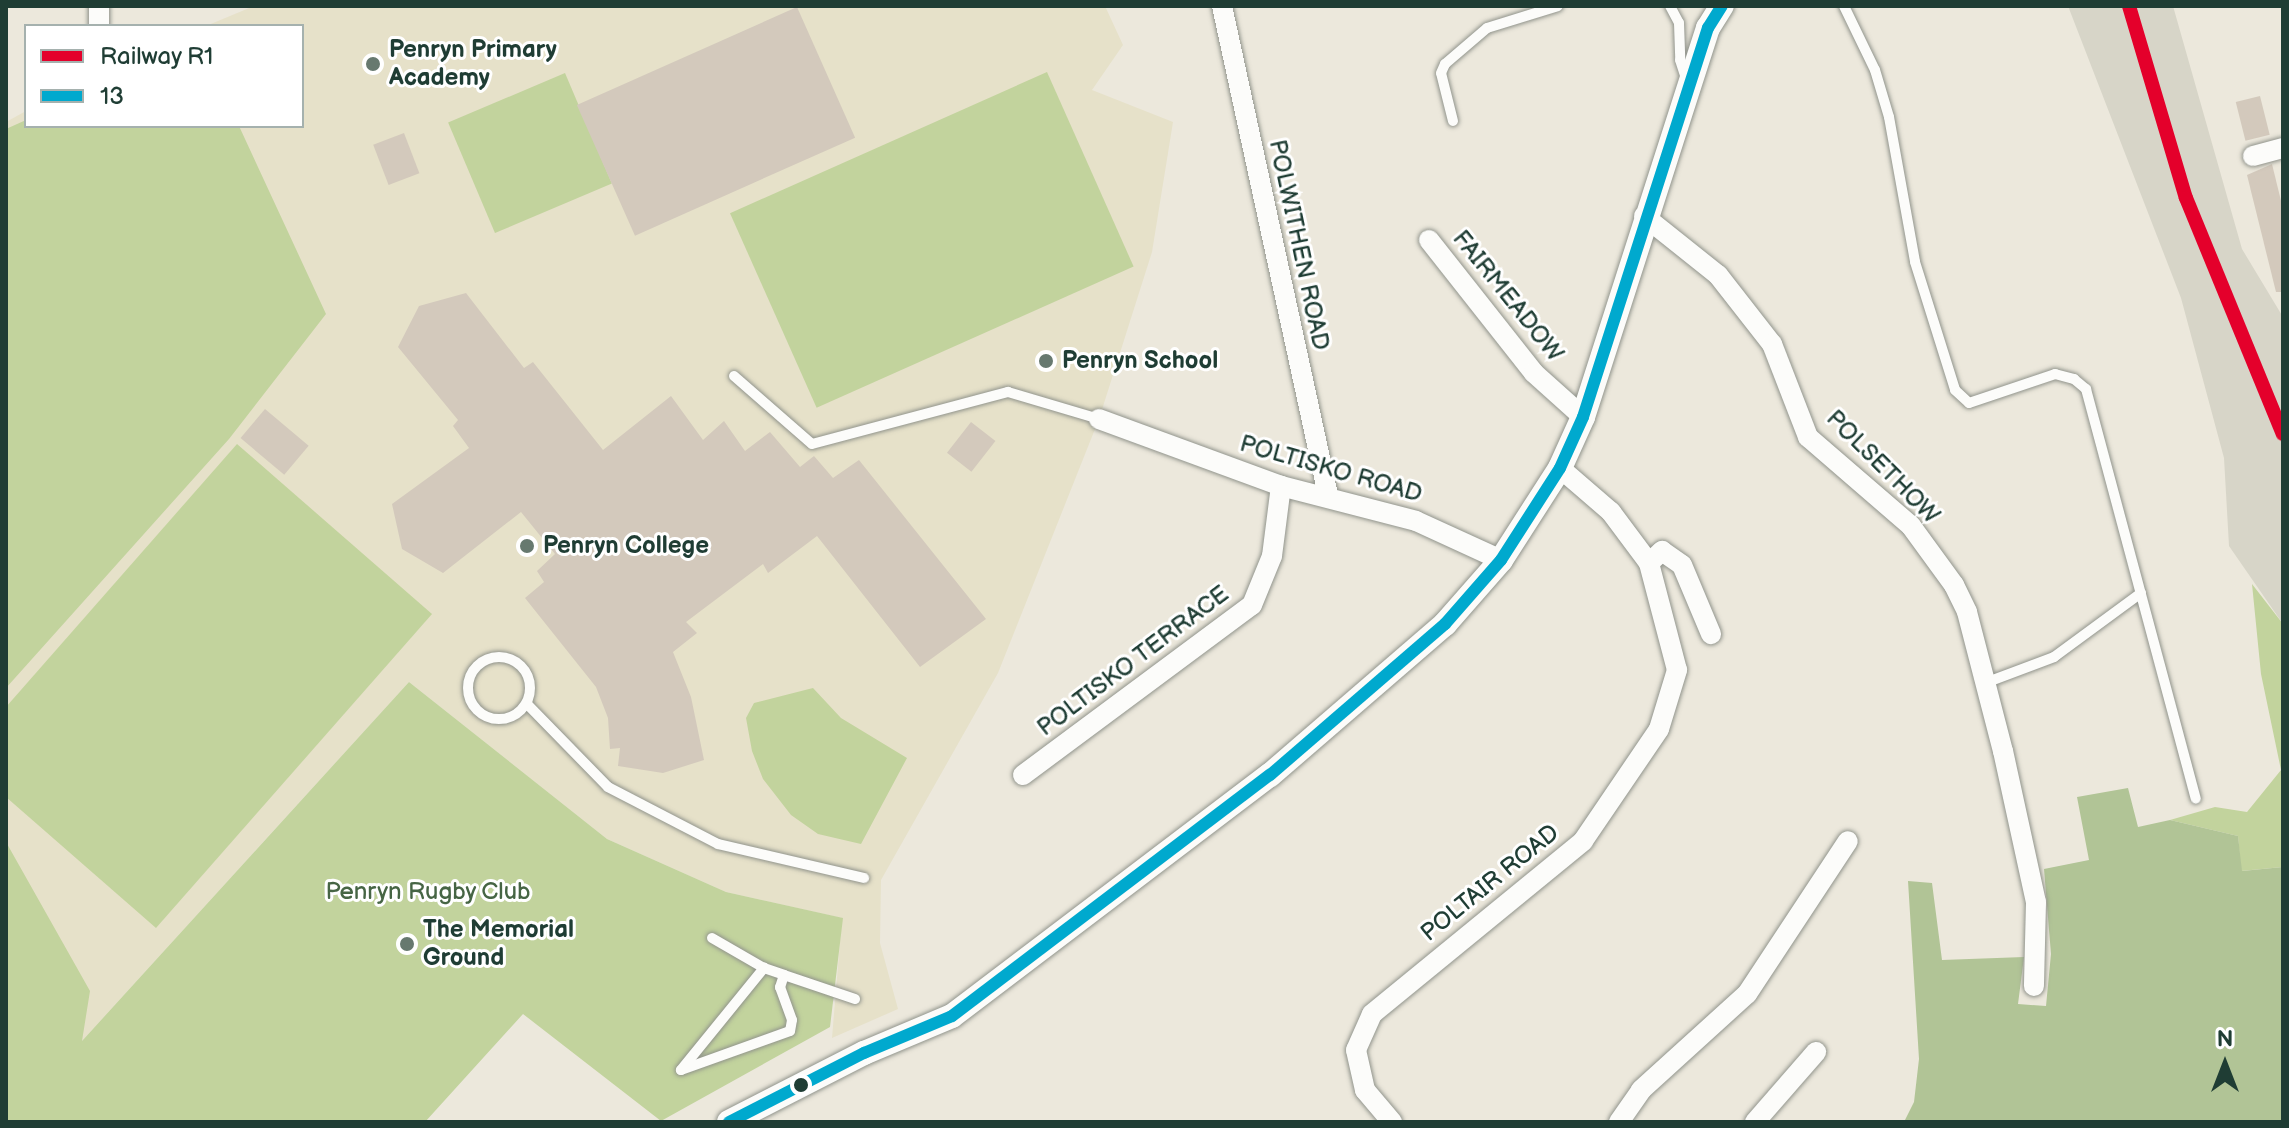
<!DOCTYPE html>
<html>
<head>
<meta charset="utf-8">
<style>
  body { margin:0 }
  #map { position:relative; width:2289px; height:1128px; overflow:hidden; background:#ece8dc; font-family:"Balsamiq Sans",sans-serif }
  div>[style] { position:absolute }
  .built>* { inset:0; background:#e6e1c9 }
  .industrial>* { inset:0; background:#d7d5c8 }
  .green>* { inset:0; background:#c2d39d; transform-origin:0 0 }
  .forest>* { inset:0; background:#b1c496 }
  .building>* { inset:0; background:#d3c9bc; transform-origin:0 0 }
  .roads { filter:drop-shadow(0 0 2px #91948c) drop-shadow(0 0 2px #91948c) }
  .service>* { height:10px; margin:-5px; padding:0 5px; transform-origin:5px; border-radius:5px; background:#fcfcfa }
  .service>.ring { margin:-5px; padding:0; box-sizing:content-box; background:none; border:10px solid #fcfcfa; border-radius:50% }
  .minor>* { height:20px; margin:-10px; padding:0 10px; transform-origin:10px; border-radius:10px; background:#fcfcfa }
  .tertiary>* { height:24px; margin:-12px; padding:0 12px; transform-origin:12px; border-radius:12px; background:#fcfcfa }
  .bus-1>* { height:12px; margin:-6px; padding:0 6px; transform-origin:6px; border-radius:6px; background:#00a9ce }
  .rail-1>* { height:14px; margin:-7px; padding:0 7px; transform-origin:7px; border-radius:7px; background:#e4002b }
  .dots>* { width:22px; height:22px; translate:-50% -50%; box-sizing:border-box; border:4px solid #fff; border-radius:50% }
  span { translate:-50% -50%; white-space:nowrap; text-align:center; line-height:1.15; -webkit-text-stroke:6px #fff; paint-order:stroke }
  .poi-label { font-size:24px; color:#1f3d34; font-weight:700 }
  .left { translate:0 -50%; text-align:left }
  .street-label { font-size:24px; color:#1f3d34 }
  .park-label { font-size:24px; color:#466544 }
  .frame { position:absolute; inset:0; border:8px solid #1f3d34; pointer-events:none }
  .legend { position:absolute; left:24px; top:24px; width:280px; height:104px; box-sizing:border-box; background:#fff; border:2px solid #a5b1ae; margin:0; padding:10px 14px; list-style:none; font-size:24px; color:#1f3d34 }
  .legend li { display:flex; align-items:center; gap:16px; height:40px }
  .legend b { width:40px; border:2px solid #a5b1ae }
  .north { position:absolute; left:2185px; top:1024px; width:80px; height:80px; -webkit-text-stroke:6px #fff; paint-order:stroke; rotate:0deg; font-size:22px; font-weight:700; line-height:32px; text-align:center; color:#1f3d34 }
  .north::after { content:''; display:block; margin:auto; width:28px; height:36px; background:#1f3d34; clip-path:polygon(50% 0,100% 100%,50% 72%,0 100%) }
</style>
</head>
<body>
<div id="map">
  <div class="built">
    <div style="clip-path:polygon(254px 6px,1105px 6px,1123px 45px,1092px 90px,1173px 122px,1152px 252px,1099px 419px,998px 673px,881px 880px,880px 943px,898px 1009px,832px 1038px,842px 918px,726px 892px,607px 839px,409px 682px,81px 1042px,6px 1068px,6px 122px,26px 111px,26px 126px,302px 126px,302px 26px,206px 26px)"></div>
  </div>
  <div class="industrial">
    <div style="clip-path:polygon(2068px 6px,2173px 6px,2242px 249px,2283px 317px,2283px 624px,2229px 546px,2224px 458px,2181px 298px)"></div>
  </div>
  <div class="green">
    <div style="left:1047px;top:72px;width:213px;height:347px;rotate:66deg"></div>
    <div style="left:565px;top:73px;width:120px;height:127px;rotate:67deg"></div>
    <div style="clip-path:polygon(26px 120px,26px 126px,239px 126px,326px 314px,229px 439px,6px 688px,6px 129px)"></div>
    <div style="clip-path:polygon(237px 444px,432px 614px,156px 928px,6px 797px,6px 707px)"></div>
    <div style="clip-path:polygon(2252px 584px,2283px 624px,2283px 867px,2241px 871px,2238px 836px,2170px 820px,2215px 807px,2247px 812px,2281px 770px,2261px 674px)"></div>
    <div style="clip-path:polygon(409px 682px,607px 839px,726px 892px,843px 918px,830px 1027px,661px 1121px,523px 1014px,425px 1122px,6px 1122px,6px 842px,90px 991px,82px 1041px)"></div>
    <div style="clip-path:polygon(813px 688px,841px 718px,907px 758px,861px 844px,818px 834px,791px 815px,763px 779px,752px 751px,746px 718px,754px 703px)"></div>
  </div>
  <div class="forest">
    <div style="clip-path:polygon(2128px 788px,2138px 827px,2170px 820px,2238px 836px,2242px 871px,2283px 867px,2283px 1122px,1904px 1122px,1914px 1102px,1919px 1059px,1908px 881px,1932px 883px,1942px 960px,2024px 957px,2018px 1004px,2046px 1006px,2051px 954px,2044px 869px,2089px 860px,2077px 797px)"></div>
  </div>
  <div class="building">
    <div style="left:797px;top:7px;width:143px;height:241px;rotate:66deg"></div>
    <div style="left:2260px;top:96px;width:40px;height:25px;rotate:76deg"></div>
    <div style="left:404px;top:133px;width:43px;height:33px;rotate:69deg"></div>
    <div style="clip-path:polygon(2272px 164px,2283px 209px,2283px 292px,2276px 292px,2247px 175px)"></div>
    <div style="clip-path:polygon(466px 293px,524px 368px,533px 362px,603px 450px,671px 396px,703px 440px,724px 421px,745px 451px,770px 432px,800px 467px,814px 456px,833px 478px,859px 460px,986px 619px,920px 667px,817px 536px,768px 573px,763px 564px,686px 622px,697px 633px,673px 652px,691px 697px,704px 760px,663px 773px,618px 766px,620px 748px,610px 749px,608px 718px,596px 687px,525px 598px,544px 582px,537px 571px,555px 554px,521px 512px,443px 573px,402px 549px,392px 504px,469px 448px,453px 426px,458px 420px,398px 347px,419px 306px)"></div>
    <div style="left:265px;top:409px;width:57px;height:38px;rotate:40deg"></div>
    <div style="left:971px;top:422px;width:31px;height:39px;rotate:38deg"></div>
  </div>
  <div class="roads">
    <div class="service">
      <div style="left:1670px;top:6px;width:19px;rotate:62deg"></div>
      <div style="left:1679px;top:23px;width:37px;rotate:88deg"></div>
      <div style="left:1680px;top:60px;width:20px;rotate:72deg"></div>
      <div style="left:1844px;top:6px;width:71px;rotate:64.2deg"></div>
      <div style="left:1875px;top:70px;width:49px;rotate:73.4deg"></div>
      <div style="left:1889px;top:117px;width:147px;rotate:79.8deg"></div>
      <div style="left:1915px;top:262px;width:134px;rotate:72.6deg"></div>
      <div style="left:1955px;top:390px;width:19px;rotate:43deg"></div>
      <div style="left:1969px;top:403px;width:91px;rotate:-18.6deg"></div>
      <div style="left:2055px;top:374px;width:20px;rotate:15deg"></div>
      <div style="left:2074px;top:379px;width:16px;rotate:40deg"></div>
      <div style="left:2086px;top:389px;width:424px;rotate:75deg"></div>
      <div style="left:1453px;top:121px;width:49px;rotate:-104deg"></div>
      <div style="left:1441px;top:73px;width:10px;rotate:-66deg"></div>
      <div style="left:1445px;top:64px;width:55px;rotate:-40.6deg"></div>
      <div style="left:1487px;top:28px;width:74px;rotate:-17.2deg"></div>
      <div style="left:734px;top:376px;width:103px;rotate:41.1deg"></div>
      <div style="left:812px;top:444px;width:203px;rotate:-14.9deg"></div>
      <div style="left:1008px;top:392px;width:95px;rotate:16.5deg"></div>
      <div class="ring" style="left:468px;top:657px;width:52px;height:52px"></div>
      <div style="left:1985px;top:683px;width:74px;rotate:-20.6deg"></div>
      <div style="left:2054px;top:657px;width:108px;rotate:-36.3deg"></div>
      <div style="left:527px;top:704px;width:116px;rotate:45.7deg"></div>
      <div style="left:608px;top:787px;width:124px;rotate:27.4deg"></div>
      <div style="left:718px;top:844px;width:150px;rotate:13.1deg"></div>
      <div style="left:712px;top:938px;width:60px;rotate:30deg"></div>
      <div style="left:784px;top:975px;width:13px;rotate:108deg"></div>
      <div style="left:780px;top:987px;width:35px;rotate:70deg"></div>
      <div style="left:792px;top:1020px;width:11px;rotate:100deg"></div>
      <div style="left:790px;top:1031px;width:116px;rotate:160.3deg"></div>
      <div style="left:681px;top:1070px;width:132px;rotate:-50.9deg"></div>
      <div style="left:764px;top:968px;width:21px;rotate:19deg"></div>
      <div style="left:784px;top:975px;width:75px;rotate:18.7deg"></div>
    </div>
    <div class="minor">
      <div style="left:99px;top:6px;width:20px;rotate:90deg"></div>
      <div style="left:1222px;top:6px;width:500px;rotate:77.77deg"></div>
      <div style="left:2253px;top:156px;width:31px;rotate:-15deg"></div>
      <div style="left:1644px;top:216px;width:95px;rotate:38.6deg"></div>
      <div style="left:1718px;top:275px;width:88px;rotate:52deg"></div>
      <div style="left:1772px;top:344px;width:100px;rotate:68.8deg"></div>
      <div style="left:1808px;top:437px;width:136px;rotate:40.8deg"></div>
      <div style="left:1911px;top:526px;width:73px;rotate:53.9deg"></div>
      <div style="left:1954px;top:585px;width:30px;rotate:64deg"></div>
      <div style="left:1967px;top:612px;width:144px;rotate:75.5deg"></div>
      <div style="left:2003px;top:751px;width:155px;rotate:77.7deg"></div>
      <div style="left:2036px;top:902px;width:84px;rotate:91.4deg"></div>
      <div style="left:1429px;top:240px;width:169px;rotate:51.7deg"></div>
      <div style="left:1534px;top:373px;width:66px;rotate:41.9deg"></div>
      <div style="left:1099px;top:419px;width:194px;rotate:20.2deg"></div>
      <div style="left:1281px;top:486px;width:139px;rotate:14.5deg"></div>
      <div style="left:1416px;top:521px;width:94px;rotate:24.6deg"></div>
      <div style="left:1649px;top:563px;width:18px;rotate:-43deg"></div>
      <div style="left:1662px;top:551px;width:24px;rotate:35deg"></div>
      <div style="left:1682px;top:565px;width:75px;rotate:67.2deg"></div>
      <div style="left:1023px;top:775px;width:285px;rotate:-36.6deg"></div>
      <div style="left:1252px;top:605px;width:53px;rotate:-67.8deg"></div>
      <div style="left:1272px;top:556px;width:71px;rotate:-82.7deg"></div>
      <div style="left:1392px;top:1122px;width:42px;rotate:-130.2deg"></div>
      <div style="left:1365px;top:1090px;width:41px;rotate:-102.7deg"></div>
      <div style="left:1356px;top:1050px;width:39px;rotate:-66deg"></div>
      <div style="left:1372px;top:1014px;width:273px;rotate:-39.3deg"></div>
      <div style="left:1583px;top:841px;width:135px;rotate:-55.8deg"></div>
      <div style="left:1659px;top:729px;width:62px;rotate:-73deg"></div>
      <div style="left:1677px;top:670px;width:111px;rotate:-104.7deg"></div>
      <div style="left:1649px;top:563px;width:64px;rotate:-126.7deg"></div>
      <div style="left:1611px;top:512px;width:67px;rotate:-139.2deg"></div>
      <div style="left:1619px;top:1122px;width:39px;rotate:-55deg"></div>
      <div style="left:1641px;top:1090px;width:143px;rotate:-42.2deg"></div>
      <div style="left:1747px;top:994px;width:183px;rotate:-56.6deg"></div>
      <div style="left:1755px;top:1122px;width:93px;rotate:-48.9deg"></div>
    </div>
    <div class="tertiary">
      <div style="left:729px;top:1122px;width:152px;rotate:-27.1deg"></div>
      <div style="left:864px;top:1053px;width:95px;rotate:-22.8deg"></div>
      <div style="left:952px;top:1016px;width:399px;rotate:-37.2deg"></div>
      <div style="left:1270px;top:775px;width:231px;rotate:-40.8deg"></div>
      <div style="left:1445px;top:624px;width:85px;rotate:-48.8deg"></div>
      <div style="left:1501px;top:560px;width:109px;rotate:-57.3deg"></div>
      <div style="left:1560px;top:468px;width:56px;rotate:-65.7deg"></div>
      <div style="left:1583px;top:417px;width:409px;rotate:-72.2deg"></div>
      <div style="left:1708px;top:28px;width:26px;rotate:-58deg"></div>
    </div>
  </div>
  <div class="bus-1">
    <div style="left:729px;top:1122px;width:152px;rotate:-27.1deg"></div>
    <div style="left:864px;top:1053px;width:95px;rotate:-22.8deg"></div>
    <div style="left:952px;top:1016px;width:399px;rotate:-37.2deg"></div>
    <div style="left:1270px;top:775px;width:231px;rotate:-40.8deg"></div>
    <div style="left:1445px;top:624px;width:85px;rotate:-48.8deg"></div>
    <div style="left:1501px;top:560px;width:109px;rotate:-57.3deg"></div>
    <div style="left:1560px;top:468px;width:56px;rotate:-65.7deg"></div>
    <div style="left:1583px;top:417px;width:409px;rotate:-72.2deg"></div>
    <div style="left:1708px;top:28px;width:26px;rotate:-58deg"></div>
  </div>
  <div class="rail-1">
    <div style="left:2129px;top:6px;width:200px;rotate:73.5deg"></div>
    <div style="left:2186px;top:198px;width:255px;rotate:67.7deg"></div>
  </div>
  <div class="dots">
    <div style="left:373px;top:64px;background:#67796f"></div>
    <div style="left:1046px;top:361px;background:#67796f"></div>
    <div style="left:527px;top:546px;background:#67796f"></div>
    <div style="left:407px;top:944px;background:#67796f"></div>
    <div style="left:801px;top:1085px;background:#1f3d34"></div>
  </div>
  <div class="poi-label">
    <span class="left" style="left:389px;top:64px">Penryn Primary<br>Academy</span>
    <span class="left" style="left:1062px;top:361px">Penryn School</span>
    <span class="left" style="left:543px;top:546px">Penryn College</span>
    <span class="left" style="left:423px;top:944px">The Memorial<br>Ground</span>
  </div>
  <div class="street-label">
    <span style="left:1299px;top:245px;rotate:78deg">POLWITHEN ROAD</span>
    <span style="left:1508px;top:296px;rotate:51deg">FAIRMEADOW</span>
    <span style="left:1883px;top:467px;rotate:45deg">POLSETHOW</span>
    <span style="left:1331px;top:469px;rotate:16deg">POLTISKO ROAD</span>
    <span style="left:1133px;top:661px;rotate:-37deg">POLTISKO TERRACE</span>
    <span style="left:1490px;top:883px;rotate:-39deg">POLTAIR ROAD</span>
  </div>
  <div class="park-label">
    <span style="left:428px;top:892px">Penryn Rugby Club</span>
  </div>
  <div class="frame"></div>
  <ul class="legend">
  <li><b style="height:10px;background:#e4002b"></b>Railway R1</li>
  <li><b style="height:10px;background:#00a9ce"></b>13</li>
  </ul>
  <div class="north">N</div>
</div>
</body>
</html>
